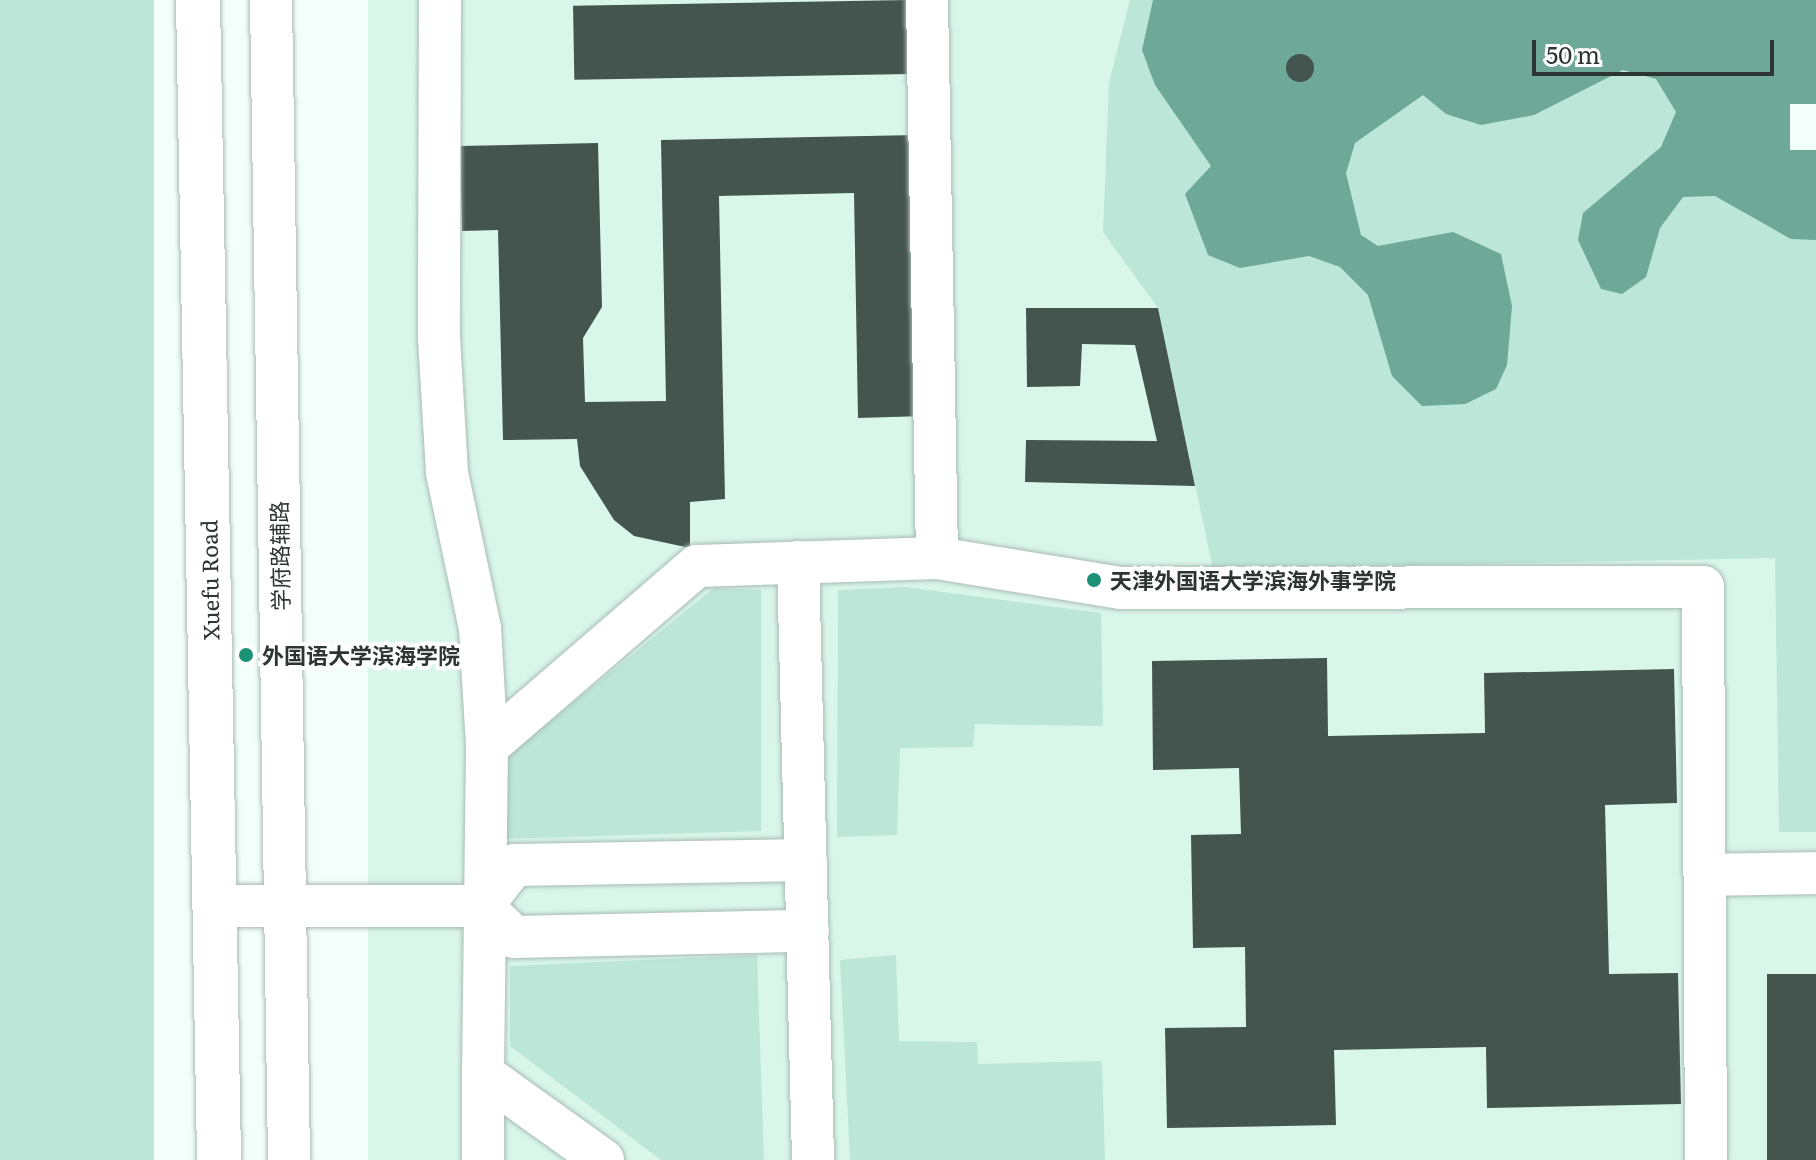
<!DOCTYPE html>
<html>
<head>
<meta charset="utf-8">
<style>
  body { margin:0 }
  #map { position:relative; width:1816px; height:1160px; overflow:hidden; background:#f3fffa; font-family:Literata,"Noto Sans SC",serif }
  div>[style] { position:absolute }
  .built>* { inset:0; background:#d9f6eb; transform-origin:0 0 }
  .green>* { inset:0; background:#bce6d7; transform-origin:0 0 }
  .water>* { inset:0; background:#6da996 }
  .pier>* { inset:0; background:#f3fffa; transform-origin:0 0 }
  .building>* { inset:0; background:#44544e; transform-origin:0 0 }
  .round { border-radius:50% }
  .roads { filter:drop-shadow(0 0 2px #a9bbb5) drop-shadow(0 0 2px #a9bbb5) }
  .minor>* { height:42px; margin:-21px; padding:0 21px; transform-origin:21px; border-radius:21px; background:#fff }
  .highway>* { height:44px; margin:-22px; padding:0 22px; transform-origin:22px; border-radius:22px; background:#fff }
  .dots>* { width:22px; height:22px; translate:-50% -50%; box-sizing:border-box; border:4px solid #fff; border-radius:50% }
  span { translate:-50% -50%; white-space:nowrap; text-align:center; line-height:1.15; -webkit-text-stroke:8px #fff; paint-order:stroke }
  .street-label { font-size:22px; color:#2d3532 }
  .poi-label { font-size:22px; color:#2d3532; font-weight:700 }
  .left { translate:0 -50%; text-align:left }
  .scale { position:absolute; left:1532px; top:40px; width:242px; height:36px; box-sizing:border-box; border:4px solid #2d3532; border-top:0; padding-left:10px; font-size:24px; line-height:28px; white-space:nowrap; color:#2d3532; -webkit-text-stroke:6px #fff; paint-order:stroke }
</style>
</head>
<body>
<div id="map">
  <div class="built">
    <div style="left:368px;top:0;width:1448px;height:1160px"></div>
  </div>
  <div class="green">
    <div style="left:0;top:0;width:154px;height:1160px"></div>
    <div style="clip-path:polygon(1130px 0,1816px 0,1816px 832px,1779px 832px,1775px 558px,1213px 569px,1158px 308px,1103px 232px,1109px 83px)"></div>
    <div style="clip-path:polygon(906px 587px,1101px 613px,1103px 726px,975px 724px,973px 747px,900px 748px,897px 835px,837px 837px,838px 590px)"></div>
    <div style="clip-path:polygon(714px 588px,761px 590px,761px 831px,502px 839px,502px 760px)"></div>
    <div style="clip-path:polygon(757px 955px,764px 1160px,661px 1160px,510px 1046px,510px 966px)"></div>
    <div style="clip-path:polygon(896px 955px,899px 1041px,977px 1042px,978px 1064px,1102px 1061px,1105px 1160px,850px 1160px,840px 960px)"></div>
  </div>
  <div class="water">
    <div style="clip-path:polygon(1153px 0,1816px 0,1816px 240px,1791px 239px,1715px 196px,1683px 197px,1660px 228px,1646px 277px,1622px 294px,1601px 289px,1578px 240px,1583px 213px,1661px 147px,1676px 112px,1656px 79px,1623px 70px,1534px 115px,1481px 125px,1446px 114px,1423px 95px,1355px 143px,1346px 173px,1361px 235px,1378px 246px,1453px 232px,1501px 254px,1512px 306px,1507px 365px,1496px 389px,1465px 404px,1422px 406px,1392px 376px,1368px 295px,1340px 267px,1309px 256px,1240px 268px,1208px 255px,1185px 194px,1211px 166px,1155px 85px,1142px 50px)"></div>
  </div>
  <div class="pier">
    <div style="left:1790px;top:104px;width:26px;height:46px"></div>
  </div>
  <div class="building">
    <div style="left:909px;top:0;width:74px;height:336px;rotate:89deg"></div>
    <div class="round" style="left:1286px;top:54px;width:28px;height:28px"></div>
    <div style="clip-path:polygon(918px 135px,924px 416px,858px 418px,854px 193px,719px 196px,725px 499px,690px 502px,690px 548px,634px 536px,614px 520px,580px 466px,577px 439px,503px 440px,498px 230px,462px 231px,460px 146px,598px 143px,602px 307px,583px 338px,585px 402px,666px 401px,661px 140px)"></div>
    <div style="clip-path:polygon(1026px 308px,1158px 308px,1195px 486px,1025px 482px,1026px 440px,1157px 441px,1135px 345px,1082px 344px,1080px 386px,1027px 387px)"></div>
    <div style="clip-path:polygon(1327px 658px,1328px 736px,1485px 733px,1484px 673px,1674px 669px,1677px 803px,1605px 805px,1609px 974px,1678px 973px,1681px 1104px,1487px 1108px,1486px 1047px,1334px 1050px,1336px 1125px,1167px 1128px,1165px 1028px,1246px 1027px,1245px 947px,1193px 948px,1191px 835px,1241px 834px,1239px 768px,1153px 770px,1152px 661px)"></div>
    <div style="left:1816px;top:974px;width:186px;height:49px;rotate:90deg"></div>
  </div>
  <div class="roads">
    <div class="minor">
      <div style="left:271px;top:0;width:1160px;rotate:89.11deg"></div>
      <div style="left:440px;top:0;width:338px;rotate:90.2deg"></div>
      <div style="left:439px;top:338px;width:135px;rotate:86.6deg"></div>
      <div style="left:447px;top:473px;width:158px;rotate:78deg"></div>
      <div style="left:480px;top:628px;width:119px;rotate:86.6deg"></div>
      <div style="left:927px;top:0;width:558px;rotate:88.97deg"></div>
      <div style="left:798px;top:562px;width:598px;rotate:88.56deg"></div>
      <div style="left:1705px;top:875px;width:111px;rotate:-1deg"></div>
      <div style="left:216px;top:906px;width:266px"></div>
      <div style="left:482px;top:906px;width:45px;rotate:44.1deg"></div>
      <div style="left:514px;top:937px;width:294px;rotate:-1.2deg"></div>
      <div style="left:482px;top:906px;width:52px;rotate:-52deg"></div>
      <div style="left:514px;top:865px;width:292px;rotate:-1deg"></div>
      <div style="left:483px;top:1160px;width:86px;rotate:-90deg"></div>
      <div style="left:603px;top:1160px;width:148px;rotate:-144.4deg"></div>
      <div style="left:483px;top:1074px;width:327px;rotate:-89.3deg"></div>
      <div style="left:487px;top:747px;width:277px;rotate:-40.8deg"></div>
      <div style="left:697px;top:566px;width:240px;rotate:-1.9deg"></div>
      <div style="left:937px;top:558px;width:186px;rotate:9.3deg"></div>
      <div style="left:1121px;top:588px;width:582px;rotate:-0.1deg"></div>
      <div style="left:1703px;top:587px;width:573px;rotate:89.7deg"></div>
    </div>
    <div class="highway">
      <div style="left:198px;top:0;width:1160px;rotate:88.96deg"></div>
    </div>
  </div>
  <div class="dots">
    <div style="left:1094px;top:580px;background:#1b9175"></div>
    <div style="left:246px;top:655px;background:#1b9175"></div>
  </div>
  <div class="street-label">
    <span style="left:279px;top:556px;rotate:-91deg">学府路辅路</span>
    <span style="left:209px;top:580px;rotate:-91deg">Xuefu Road</span>
  </div>
  <div class="poi-label">
    <span class="left" style="left:1110px;top:580px">天津外国语大学滨海外事学院</span>
    <span class="left" style="left:262px;top:655px">外国语大学滨海学院</span>
  </div>
  <div class="scale">50 m</div>
</div>
</body>
</html>
